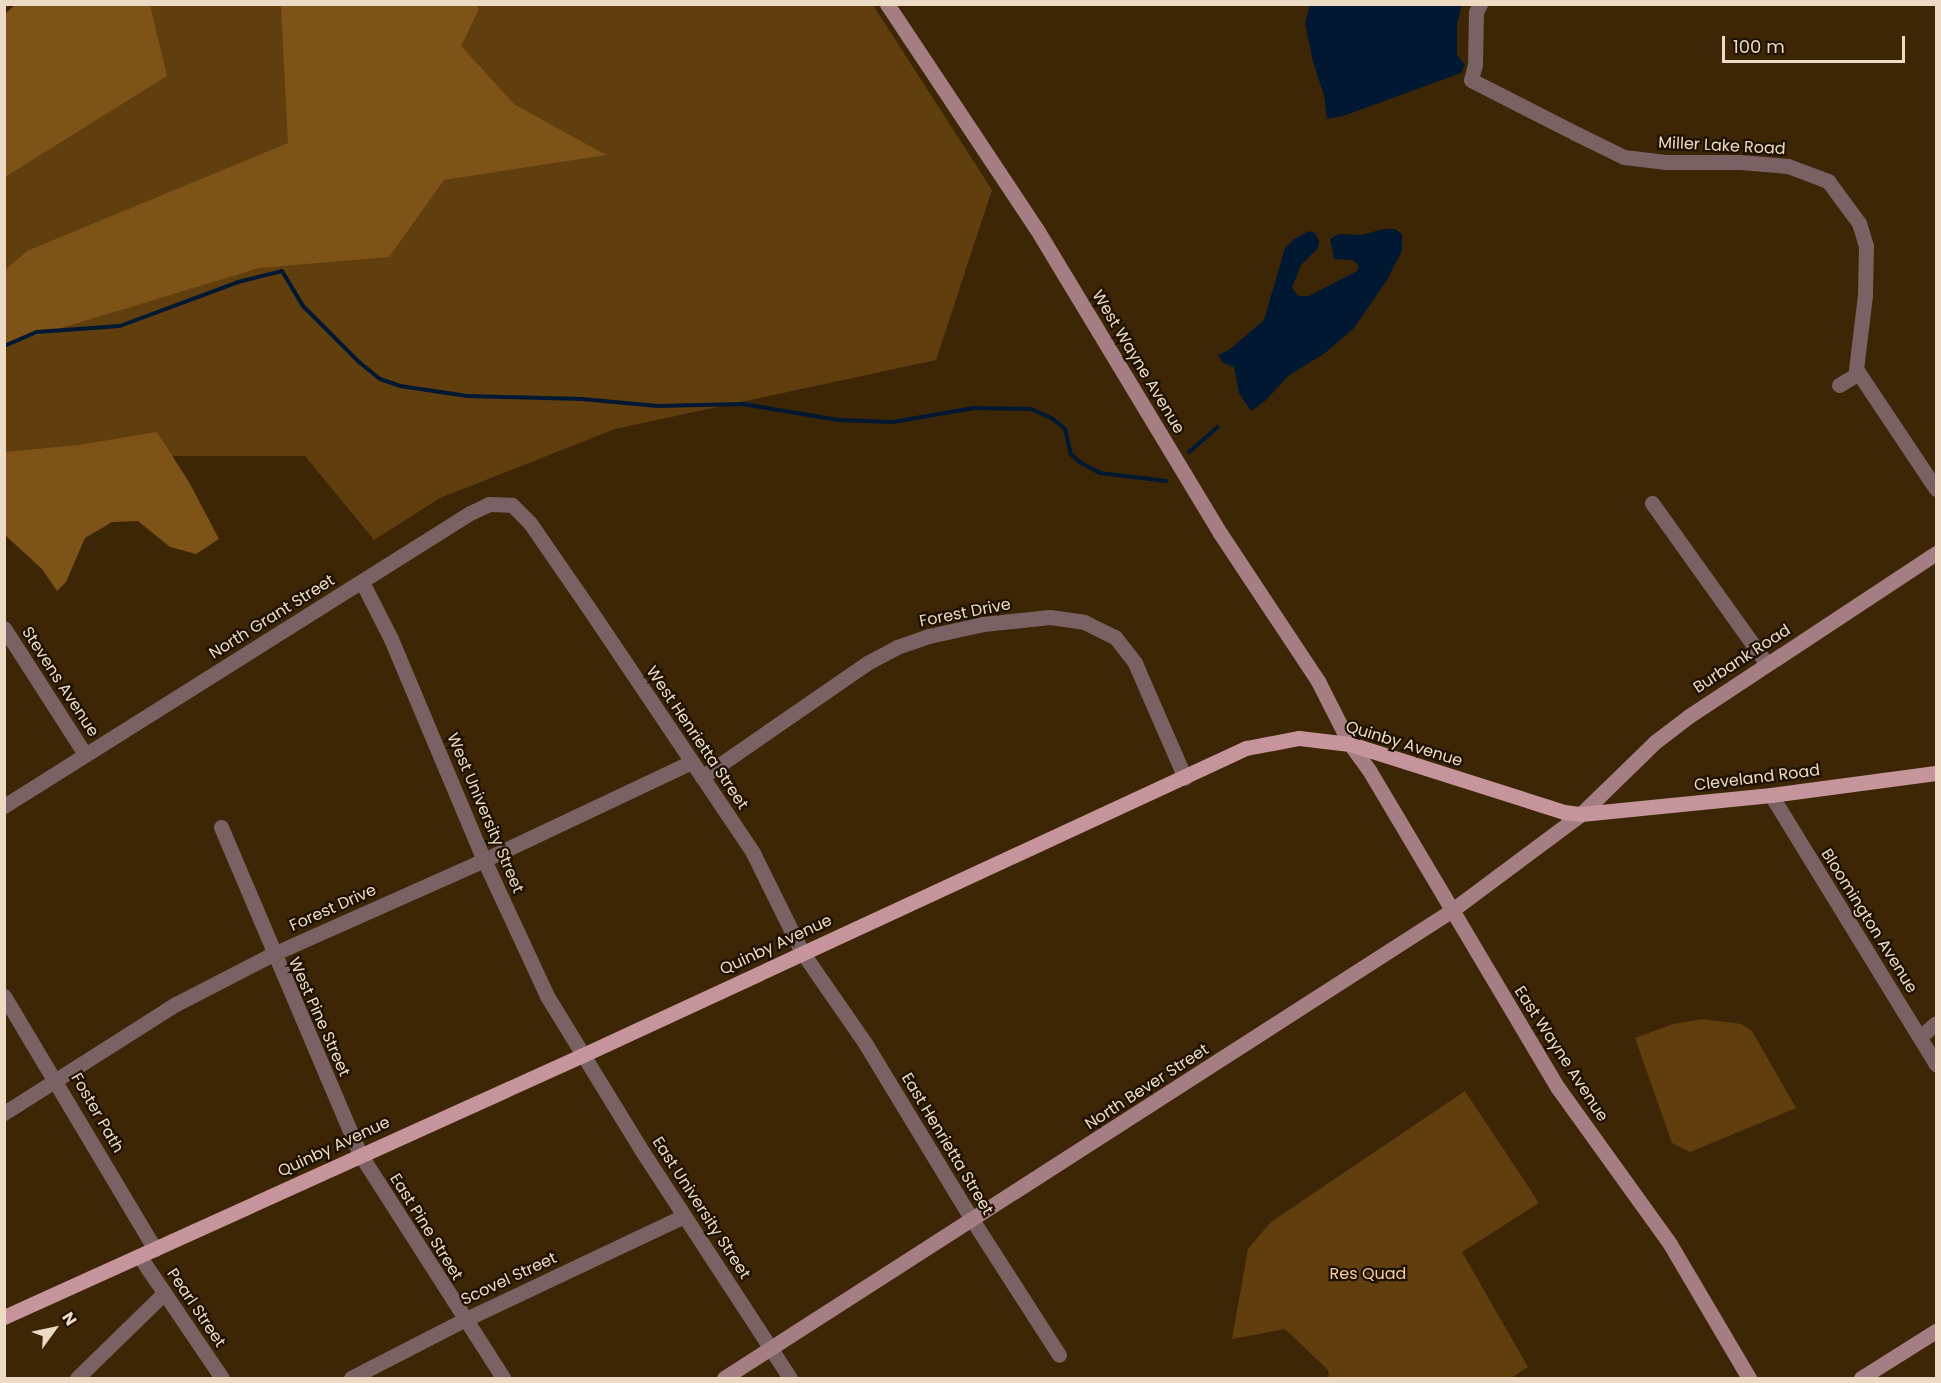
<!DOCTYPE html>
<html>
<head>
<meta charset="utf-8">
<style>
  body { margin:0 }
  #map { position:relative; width:1941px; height:1383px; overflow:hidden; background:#3d2606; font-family:Poppins,sans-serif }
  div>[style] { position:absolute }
  .green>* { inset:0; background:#613e0d }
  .forest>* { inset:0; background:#7e5317 }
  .water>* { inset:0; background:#001832 }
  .stream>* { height:4px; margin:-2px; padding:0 2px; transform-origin:2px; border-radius:2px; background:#001832 }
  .street>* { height:15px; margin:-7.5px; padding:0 7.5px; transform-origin:7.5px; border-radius:7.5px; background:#796164 }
  .secondary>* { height:15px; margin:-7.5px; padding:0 7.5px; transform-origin:7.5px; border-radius:7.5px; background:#a57e83 }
  .primary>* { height:15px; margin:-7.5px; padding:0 7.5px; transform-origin:7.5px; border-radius:7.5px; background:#c6959b }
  span { translate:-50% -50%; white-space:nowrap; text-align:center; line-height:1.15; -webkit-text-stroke:4.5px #1e1102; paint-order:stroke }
  .street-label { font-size:16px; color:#eddac5 }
  .park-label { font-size:16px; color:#f6cea2 }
  .frame { position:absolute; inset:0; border:6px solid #eddac5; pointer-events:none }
  .north { position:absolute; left:24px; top:1299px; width:60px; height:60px; -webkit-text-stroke:4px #1e1102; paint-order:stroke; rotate:57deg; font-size:16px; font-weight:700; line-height:24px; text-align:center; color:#eddac5 }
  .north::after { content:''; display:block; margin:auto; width:21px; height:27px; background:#eddac5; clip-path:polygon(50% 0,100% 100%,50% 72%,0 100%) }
  .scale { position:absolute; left:1722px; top:36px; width:183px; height:27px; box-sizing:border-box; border:3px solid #eddac5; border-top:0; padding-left:8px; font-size:18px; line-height:21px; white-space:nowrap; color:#eddac5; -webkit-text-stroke:4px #1e1102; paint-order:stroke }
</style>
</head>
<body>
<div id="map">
  <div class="green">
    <div style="clip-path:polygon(85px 5px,873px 5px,992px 190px,936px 360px,615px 429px,440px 498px,374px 540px,305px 456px,5px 456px,5px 95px)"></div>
    <div style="clip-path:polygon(1703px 1019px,1741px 1024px,1752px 1031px,1796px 1108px,1690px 1152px,1672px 1143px,1635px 1038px,1673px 1024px)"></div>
    <div style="clip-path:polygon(1465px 1091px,1539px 1203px,1462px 1252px,1528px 1367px,1511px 1378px,1329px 1378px,1328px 1370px,1285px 1329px,1232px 1339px,1248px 1249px,1271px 1222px)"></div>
  </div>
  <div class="forest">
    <div style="clip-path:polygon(16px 4px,150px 5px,167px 76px,5px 177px,5px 14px)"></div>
    <div style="clip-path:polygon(281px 5px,476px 5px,479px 9px,461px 46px,514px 104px,606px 155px,444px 180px,389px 257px,259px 268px,5px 345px,5px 270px,27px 251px,288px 143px)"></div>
    <div style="clip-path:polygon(157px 432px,189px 482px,219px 539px,196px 554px,170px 547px,138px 521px,112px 522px,85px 538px,66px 582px,57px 591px,42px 569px,5px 535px,5px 452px,79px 445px)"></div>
  </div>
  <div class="water">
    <div style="clip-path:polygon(1310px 5px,1462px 5px,1457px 23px,1457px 55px,1465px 65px,1461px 73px,1343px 116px,1327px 119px,1324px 95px,1313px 62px,1305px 23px)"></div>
    <div style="clip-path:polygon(1383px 229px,1395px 229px,1402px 234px,1402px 251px,1387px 280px,1354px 328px,1325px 353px,1288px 376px,1266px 400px,1251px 411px,1239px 393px,1234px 367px,1223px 363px,1218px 355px,1229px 350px,1264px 320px,1285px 248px,1294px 239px,1309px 231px,1315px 233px,1319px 241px,1318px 248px,1301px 265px,1292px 288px,1298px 296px,1309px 296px,1357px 271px,1359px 266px,1353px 260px,1334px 259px,1330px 239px,1339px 234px,1362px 235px)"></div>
  </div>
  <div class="stream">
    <div style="left:4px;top:346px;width:36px;rotate:-23deg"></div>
    <div style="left:37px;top:332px;width:83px;rotate:-4.1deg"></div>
    <div style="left:120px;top:326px;width:126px;rotate:-20.4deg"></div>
    <div style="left:238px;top:282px;width:45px;rotate:-14deg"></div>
    <div style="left:282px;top:271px;width:41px;rotate:59deg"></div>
    <div style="left:303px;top:306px;width:79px;rotate:45deg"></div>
    <div style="left:359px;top:362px;width:27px;rotate:39deg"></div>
    <div style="left:380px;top:379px;width:21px;rotate:19deg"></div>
    <div style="left:400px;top:386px;width:68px;rotate:8.5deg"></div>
    <div style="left:467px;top:396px;width:115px;rotate:1.5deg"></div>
    <div style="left:582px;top:399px;width:76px;rotate:5.3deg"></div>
    <div style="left:658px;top:406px;width:85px;rotate:-1.3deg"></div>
    <div style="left:743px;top:404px;width:97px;rotate:9.5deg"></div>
    <div style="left:839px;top:420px;width:54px;rotate:2.1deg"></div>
    <div style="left:893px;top:422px;width:82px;rotate:-9.8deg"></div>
    <div style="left:974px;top:408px;width:57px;rotate:1deg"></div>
    <div style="left:1031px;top:409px;width:24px;rotate:24deg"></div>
    <div style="left:1053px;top:419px;width:16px;rotate:40deg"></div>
    <div style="left:1065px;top:429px;width:26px;rotate:77deg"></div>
    <div style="left:1071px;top:454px;width:13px;rotate:42deg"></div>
    <div style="left:1081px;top:463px;width:21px;rotate:28deg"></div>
    <div style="left:1100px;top:473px;width:67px;rotate:6.8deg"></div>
    <div style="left:1189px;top:452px;width:38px;rotate:-41deg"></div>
  </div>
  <div class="street">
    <div style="left:1480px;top:4px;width:9px;rotate:117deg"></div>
    <div style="left:1476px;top:12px;width:52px;rotate:91.1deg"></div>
    <div style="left:1475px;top:64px;width:16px;rotate:104deg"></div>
    <div style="left:1471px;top:80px;width:117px;rotate:27deg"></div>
    <div style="left:1575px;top:133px;width:55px;rotate:26.1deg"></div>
    <div style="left:1624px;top:157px;width:42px;rotate:6.8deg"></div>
    <div style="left:1666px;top:162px;width:74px"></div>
    <div style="left:1740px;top:162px;width:48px;rotate:4.8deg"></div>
    <div style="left:1788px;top:166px;width:43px;rotate:20.6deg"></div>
    <div style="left:1828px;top:181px;width:52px;rotate:53.6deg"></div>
    <div style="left:1859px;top:223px;width:24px;rotate:73deg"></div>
    <div style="left:1866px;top:246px;width:49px;rotate:91.2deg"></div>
    <div style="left:1865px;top:295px;width:75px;rotate:96.9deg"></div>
    <div style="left:1856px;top:369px;width:144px;rotate:56.3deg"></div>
    <div style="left:1839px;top:385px;width:23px;rotate:-31deg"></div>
    <div style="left:1652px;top:503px;width:198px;rotate:54.5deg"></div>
    <div style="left:362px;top:582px;width:64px;rotate:63deg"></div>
    <div style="left:391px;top:639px;width:240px;rotate:67.2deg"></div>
    <div style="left:484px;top:860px;width:150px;rotate:65.1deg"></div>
    <div style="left:547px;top:996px;width:182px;rotate:58.5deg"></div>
    <div style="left:642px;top:1151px;width:271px;rotate:56.9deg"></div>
    <div style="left:4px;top:628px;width:150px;rotate:57.3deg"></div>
    <div style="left:702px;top:777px;width:201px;rotate:-34.6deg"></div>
    <div style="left:867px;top:663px;width:34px;rotate:-28deg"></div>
    <div style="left:897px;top:647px;width:34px;rotate:-19deg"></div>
    <div style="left:929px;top:636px;width:55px;rotate:-12.5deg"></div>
    <div style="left:983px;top:624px;width:67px;rotate:-6deg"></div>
    <div style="left:1050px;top:617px;width:34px;rotate:8deg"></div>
    <div style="left:1084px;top:622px;width:34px;rotate:26deg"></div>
    <div style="left:1115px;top:637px;width:33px;rotate:52deg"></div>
    <div style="left:1135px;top:663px;width:125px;rotate:66.5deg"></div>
    <div style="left:1771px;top:795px;width:316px;rotate:58.5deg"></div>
    <div style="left:4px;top:806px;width:550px;rotate:-32.16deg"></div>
    <div style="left:470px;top:513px;width:21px;rotate:-25deg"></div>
    <div style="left:489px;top:504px;width:23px;rotate:2deg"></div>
    <div style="left:512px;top:505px;width:25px;rotate:45deg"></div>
    <div style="left:530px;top:523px;width:102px;rotate:55.4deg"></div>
    <div style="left:588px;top:607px;width:296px;rotate:56.1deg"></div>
    <div style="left:753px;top:853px;width:110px;rotate:63.7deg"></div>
    <div style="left:802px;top:952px;width:111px;rotate:55.3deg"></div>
    <div style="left:865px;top:1043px;width:208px;rotate:58.8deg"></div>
    <div style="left:973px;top:1221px;width:159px;rotate:57.3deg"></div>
    <div style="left:221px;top:827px;width:355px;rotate:67deg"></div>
    <div style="left:360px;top:1154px;width:266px;rotate:57.4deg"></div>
    <div style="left:4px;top:996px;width:295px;rotate:59.2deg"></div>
    <div style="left:1920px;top:1037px;width:21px;rotate:-41deg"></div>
    <div style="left:4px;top:1113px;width:204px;rotate:-32.4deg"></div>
    <div style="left:176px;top:1004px;width:109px;rotate:-27.3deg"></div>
    <div style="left:273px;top:954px;width:231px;rotate:-24deg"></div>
    <div style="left:484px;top:860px;width:229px;rotate:-25.3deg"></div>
    <div style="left:140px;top:1257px;width:146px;rotate:55.9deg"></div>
    <div style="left:77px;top:1378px;width:122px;rotate:-44.3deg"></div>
    <div style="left:351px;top:1378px;width:127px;rotate:-27.2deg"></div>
    <div style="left:464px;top:1320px;width:243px;rotate:-25.3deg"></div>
  </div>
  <div class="secondary">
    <div style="left:887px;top:4px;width:269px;rotate:56.4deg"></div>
    <div style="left:1036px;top:228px;width:356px;rotate:58.9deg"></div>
    <div style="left:1220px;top:533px;width:178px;rotate:56.5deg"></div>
    <div style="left:1318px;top:681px;width:71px;rotate:63.1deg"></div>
    <div style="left:1350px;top:744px;width:32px;rotate:54deg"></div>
    <div style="left:1369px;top:770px;width:370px;rotate:59.3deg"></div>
    <div style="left:1558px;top:1088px;width:192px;rotate:54.3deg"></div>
    <div style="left:1670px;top:1244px;width:156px;rotate:59.5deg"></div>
    <div style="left:724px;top:1378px;width:864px;rotate:-32.72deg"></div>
    <div style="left:1451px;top:911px;width:162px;rotate:-36.7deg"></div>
    <div style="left:1581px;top:814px;width:103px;rotate:-44.2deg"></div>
    <div style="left:1655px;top:742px;width:43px;rotate:-37.4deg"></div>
    <div style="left:1689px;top:716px;width:296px;rotate:-33.4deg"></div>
    <div style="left:1861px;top:1378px;width:89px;rotate:-32.1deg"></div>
  </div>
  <div class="primary">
    <div style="left:4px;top:1317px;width:636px;rotate:-24.35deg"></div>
    <div style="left:583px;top:1055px;width:731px;rotate:-24.85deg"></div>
    <div style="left:1246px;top:748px;width:54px;rotate:-10.7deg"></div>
    <div style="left:1299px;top:738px;width:51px;rotate:6.7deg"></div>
    <div style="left:1350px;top:744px;width:225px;rotate:17.6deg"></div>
    <div style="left:1564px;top:812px;width:17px;rotate:7deg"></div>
    <div style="left:1581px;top:814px;width:191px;rotate:-5.7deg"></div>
    <div style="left:1771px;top:795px;width:166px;rotate:-7.6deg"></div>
  </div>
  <div class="street-label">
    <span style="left:1722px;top:146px;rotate:3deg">Miller Lake Road</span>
    <span style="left:1138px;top:362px;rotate:59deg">West Wayne Avenue</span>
    <span style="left:965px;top:613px;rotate:-11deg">Forest Drive</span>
    <span style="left:272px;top:617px;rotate:-32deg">North Grant Street</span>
    <span style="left:1742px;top:659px;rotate:-33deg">Burbank Road</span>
    <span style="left:60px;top:682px;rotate:57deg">Stevens Avenue</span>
    <span style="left:697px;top:738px;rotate:56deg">West Henrietta Street</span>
    <span style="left:1404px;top:744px;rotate:17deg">Quinby Avenue</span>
    <span style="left:1757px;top:778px;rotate:-7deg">Cleveland Road</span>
    <span style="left:485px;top:813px;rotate:67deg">West University Street</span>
    <span style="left:333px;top:908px;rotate:-24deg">Forest Drive</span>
    <span style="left:1869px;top:921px;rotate:58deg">Bloomington Avenue</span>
    <span style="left:776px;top:945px;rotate:-25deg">Quinby Avenue</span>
    <span style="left:319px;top:1017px;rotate:66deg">West Pine Street</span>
    <span style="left:1561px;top:1054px;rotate:57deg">East Wayne Avenue</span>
    <span style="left:1147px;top:1087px;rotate:-33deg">North Bever Street</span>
    <span style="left:97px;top:1113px;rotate:60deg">Foster Path</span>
    <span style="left:947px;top:1144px;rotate:59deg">East Henrietta Street</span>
    <span style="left:334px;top:1147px;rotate:-25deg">Quinby Avenue</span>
    <span style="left:701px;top:1208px;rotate:57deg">East University Street</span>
    <span style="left:426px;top:1227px;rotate:58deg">East Pine Street</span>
    <span style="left:509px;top:1279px;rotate:-25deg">Scovel Street</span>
    <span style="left:196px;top:1308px;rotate:56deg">Pearl Street</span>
  </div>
  <div class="park-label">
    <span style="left:1368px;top:1274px">Res Quad</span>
  </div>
  <div class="frame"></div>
  <div class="north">N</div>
  <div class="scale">100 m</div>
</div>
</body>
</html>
